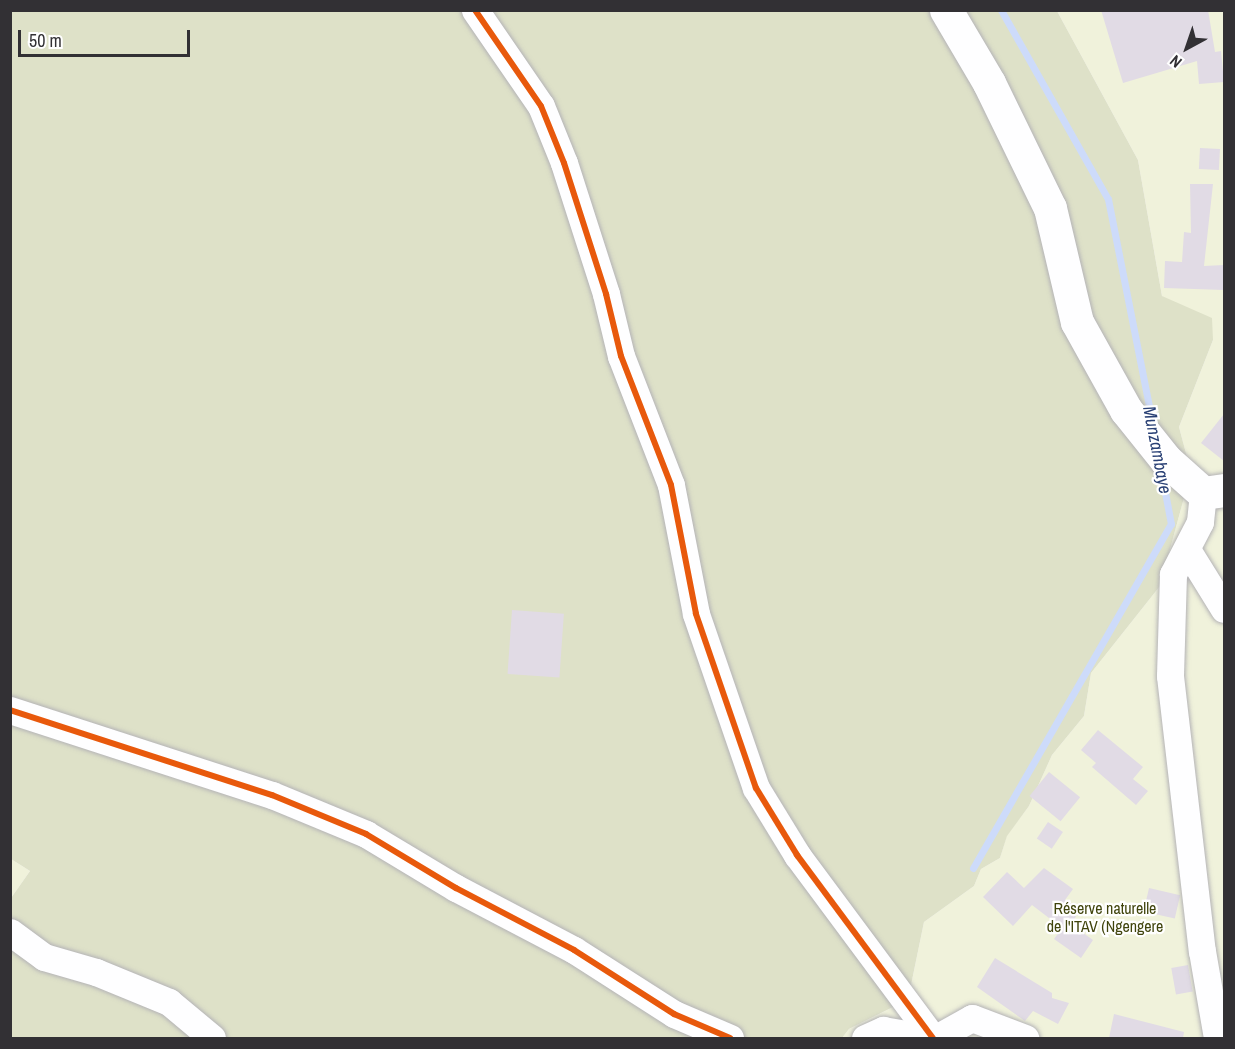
<!DOCTYPE html>
<html>
<head>
<meta charset="utf-8">
<style>
  body { margin:0 }
  #map { position:relative; width:1235px; height:1049px; overflow:hidden; background:#fbf9fd; font-family:"Archivo Narrow",sans-serif }
  div>[style] { position:absolute }
  .green>* { inset:0; background:#f0f2db }
  .forest>* { inset:0; background:#dee1c8 }
  .stream>* { height:7px; margin:-3.5px; padding:0 3.5px; transform-origin:3.5px; border-radius:3.5px; background:#cddbfa }
  .building>* { inset:0; background:#e1dbe5; transform-origin:0 0 }
  .roads { filter:drop-shadow(0 0 2px #b4b3b6) drop-shadow(0 0 2px #b4b3b6) }
  .minor>* { height:27px; margin:-13.5px; padding:0 13.5px; transform-origin:13.5px; border-radius:13.5px; background:#fefeff }
  .tertiary>* { height:33px; margin:-16.5px; padding:0 16.5px; transform-origin:16.5px; border-radius:16.5px; background:#fefeff }
  .cycleway>* { height:6px; margin:-3px; padding:0 3px; transform-origin:3px; border-radius:3px; background:#e8590c }
  span { translate:-50% -50%; white-space:nowrap; text-align:center; line-height:1.15; -webkit-text-stroke:4.5px #fff; paint-order:stroke }
  .park-label { font-size:16px; color:#40440c }
  .water-label { font-size:18px; color:#2a4175; font-style:italic }
  .frame { position:absolute; inset:0; border:12px solid #323034; pointer-events:none }
  .north { position:absolute; left:1157px; top:18px; width:60px; height:60px; -webkit-text-stroke:4px #fff; paint-order:stroke; rotate:220deg; font-size:16px; font-weight:700; line-height:24px; text-align:center; color:#323034 }
  .north::after { content:''; display:block; margin:auto; width:21px; height:27px; background:#323034; clip-path:polygon(50% 0,100% 100%,50% 72%,0 100%) }
  .scale { position:absolute; left:18px; top:30px; width:172px; height:27px; box-sizing:border-box; border:3px solid #323034; border-top:0; padding-left:8px; font-size:18px; line-height:21px; white-space:nowrap; color:#323034; -webkit-text-stroke:4px #fff; paint-order:stroke }
</style>
</head>
<body>
<div id="map">
  <div class="green">
    <div style="clip-path:polygon(1057px 11px,1224px 11px,1224px 1038px,842px 1038px,849px 1029px,893px 1007px,910px 990px,924px 922px,974px 886px,981px 869px,1000px 858px,1007px 835px,1029px 806px,1052px 755px,1084px 716px,1091px 673px,1160px 586px,1191px 472px,1179px 427px,1213px 340px,1162px 296px,1138px 160px)"></div>
    <div style="clip-path:polygon(11px 859px,30px 871px,11px 898px)"></div>
  </div>
  <div class="forest">
    <div style="clip-path:polygon(11px 11px,1057px 11px,1138px 160px,1162px 296px,1212px 318px,1213px 340px,1179px 427px,1191px 472px,1160px 586px,1091px 673px,1084px 716px,1052px 755px,1029px 806px,1007px 836px,1000px 858px,981px 869px,974px 886px,924px 922px,910px 990px,893px 1007px,849px 1029px,842px 1038px,11px 1038px,11px 898px,30px 871px,11px 859px)"></div>
  </div>
  <div class="stream">
    <div style="left:1001px;top:10px;width:217px;rotate:60.5deg"></div>
    <div style="left:1108px;top:199px;width:227px;rotate:78.8deg"></div>
    <div style="left:973px;top:868px;width:397px;rotate:-60.1deg"></div>
    <div style="left:1171px;top:524px;width:54px;rotate:-100.7deg"></div>
  </div>
  <div class="building">
    <div style="clip-path:polygon(1101px 10px,1208px 10px,1215px 52px,1221px 51px,1224px 82px,1199px 84px,1197px 61px,1123px 83px)"></div>
    <div style="left:1200px;top:148px;width:20px;height:21px;rotate:3deg"></div>
    <div style="clip-path:polygon(1190px 184px,1213px 184px,1204px 266px,1224px 265px,1224px 290px,1164px 288px,1165px 261px,1182px 262px,1184px 232px,1191px 233px)"></div>
    <div style="clip-path:polygon(1224px 414px,1224px 461px,1201px 443px)"></div>
    <div style="left:512px;top:610px;width:52px;height:64px;rotate:4deg"></div>
    <div style="clip-path:polygon(1098px 730px,1143px 767px,1133px 779px,1148px 791px,1136px 805px,1092px 767px,1096px 763px,1081px 750px)"></div>
    <div style="left:1049px;top:772px;width:40px;height:31px;rotate:39deg"></div>
    <div style="left:1048px;top:822px;width:18px;height:20px;rotate:34deg"></div>
    <div style="clip-path:polygon(1044px 868px,1073px 889px,1065px 900px,1080px 907px,1072px 925px,1093px 940px,1081px 958px,1054px 939px,1062px 928px,1032px 905px,1013px 926px,983px 897px,1007px 872px,1024px 888px)"></div>
    <div style="left:1149px;top:888px;width:32px;height:24px;rotate:13deg"></div>
    <div style="clip-path:polygon(995px 958px,1052px 993px,1052px 998px,1069px 1003px,1058px 1024px,1033px 1011px,1025px 1021px,977px 987px)"></div>
    <div style="left:1188px;top:965px;width:27px;height:17px;rotate:80deg"></div>
    <div style="clip-path:polygon(1114px 1014px,1184px 1032px,1183px 1038px,1109px 1038px)"></div>
  </div>
  <div class="roads">
    <div class="minor">
      <div style="left:475px;top:10px;width:116px;rotate:55.5deg"></div>
      <div style="left:541px;top:106px;width:61px;rotate:68deg"></div>
      <div style="left:564px;top:163px;width:138px;rotate:72.2deg"></div>
      <div style="left:606px;top:294px;width:64px;rotate:76.4deg"></div>
      <div style="left:621px;top:356px;width:138px;rotate:68.8deg"></div>
      <div style="left:671px;top:485px;width:131px;rotate:79deg"></div>
      <div style="left:696px;top:614px;width:184px;rotate:71deg"></div>
      <div style="left:756px;top:788px;width:79px;rotate:58.5deg"></div>
      <div style="left:797px;top:855px;width:228px;rotate:53.4deg"></div>
      <div style="left:1203px;top:493px;width:29px;rotate:96deg"></div>
      <div style="left:1200px;top:522px;width:59px;rotate:117.4deg"></div>
      <div style="left:1173px;top:574px;width:102px;rotate:91.7deg"></div>
      <div style="left:1170px;top:676px;width:277px;rotate:83.4deg"></div>
      <div style="left:1202px;top:951px;width:88px;rotate:80.2deg"></div>
      <div style="left:1188px;top:551px;width:68px;rotate:58.2deg"></div>
      <div style="left:10px;top:710px;width:275px;rotate:18deg"></div>
      <div style="left:272px;top:795px;width:102px;rotate:22.5deg"></div>
      <div style="left:366px;top:834px;width:105px;rotate:31deg"></div>
      <div style="left:456px;top:888px;width:133px;rotate:27.7deg"></div>
      <div style="left:574px;top:950px;width:119px;rotate:32.6deg"></div>
      <div style="left:674px;top:1014px;width:61px;rotate:23.2deg"></div>
      <div style="left:10px;top:932px;width:42px;rotate:36.3deg"></div>
      <div style="left:44px;top:957px;width:54px;rotate:16.1deg"></div>
      <div style="left:96px;top:972px;width:79px;rotate:22.3deg"></div>
      <div style="left:169px;top:1002px;width:56px;rotate:39.9deg"></div>
      <div style="left:865px;top:1038px;width:20px;rotate:-24deg"></div>
      <div style="left:883px;top:1030px;width:47px;rotate:9.9deg"></div>
      <div style="left:936px;top:1038px;width:41px;rotate:-29.1deg"></div>
      <div style="left:972px;top:1018px;width:57px;rotate:20.7deg"></div>
    </div>
    <div class="tertiary">
      <div style="left:946px;top:10px;width:85px;rotate:59.5deg"></div>
      <div style="left:989px;top:83px;width:139px;rotate:64deg"></div>
      <div style="left:1050px;top:208px;width:117px;rotate:76.7deg"></div>
      <div style="left:1077px;top:322px;width:101px;rotate:60.9deg"></div>
      <div style="left:1126px;top:410px;width:64px;rotate:51.3deg"></div>
      <div style="left:1166px;top:460px;width:50px;rotate:41.7deg"></div>
      <div style="left:1203px;top:493px;width:21px;rotate:-8deg"></div>
    </div>
  </div>
  <div class="cycleway">
    <div style="left:475px;top:10px;width:116px;rotate:55.5deg"></div>
    <div style="left:541px;top:106px;width:61px;rotate:68deg"></div>
    <div style="left:564px;top:163px;width:138px;rotate:72.2deg"></div>
    <div style="left:606px;top:294px;width:64px;rotate:76.4deg"></div>
    <div style="left:621px;top:356px;width:138px;rotate:68.8deg"></div>
    <div style="left:671px;top:485px;width:131px;rotate:79deg"></div>
    <div style="left:696px;top:614px;width:184px;rotate:71deg"></div>
    <div style="left:756px;top:788px;width:79px;rotate:58.5deg"></div>
    <div style="left:797px;top:855px;width:228px;rotate:53.4deg"></div>
    <div style="left:10px;top:710px;width:275px;rotate:18deg"></div>
    <div style="left:272px;top:795px;width:102px;rotate:22.5deg"></div>
    <div style="left:366px;top:834px;width:105px;rotate:31deg"></div>
    <div style="left:456px;top:888px;width:133px;rotate:27.7deg"></div>
    <div style="left:574px;top:950px;width:119px;rotate:32.6deg"></div>
    <div style="left:674px;top:1014px;width:61px;rotate:23.2deg"></div>
  </div>
  <div class="park-label">
    <span style="left:1105px;top:917px">Réserve naturelle<br>de l'ITAV (Ngengere</span>
  </div>
  <div class="water-label">
    <span style="left:1157px;top:450px;rotate:79deg">Munzambaye</span>
  </div>
  <div class="frame"></div>
  <div class="north">N</div>
  <div class="scale">50 m</div>
</div>
</body>
</html>
